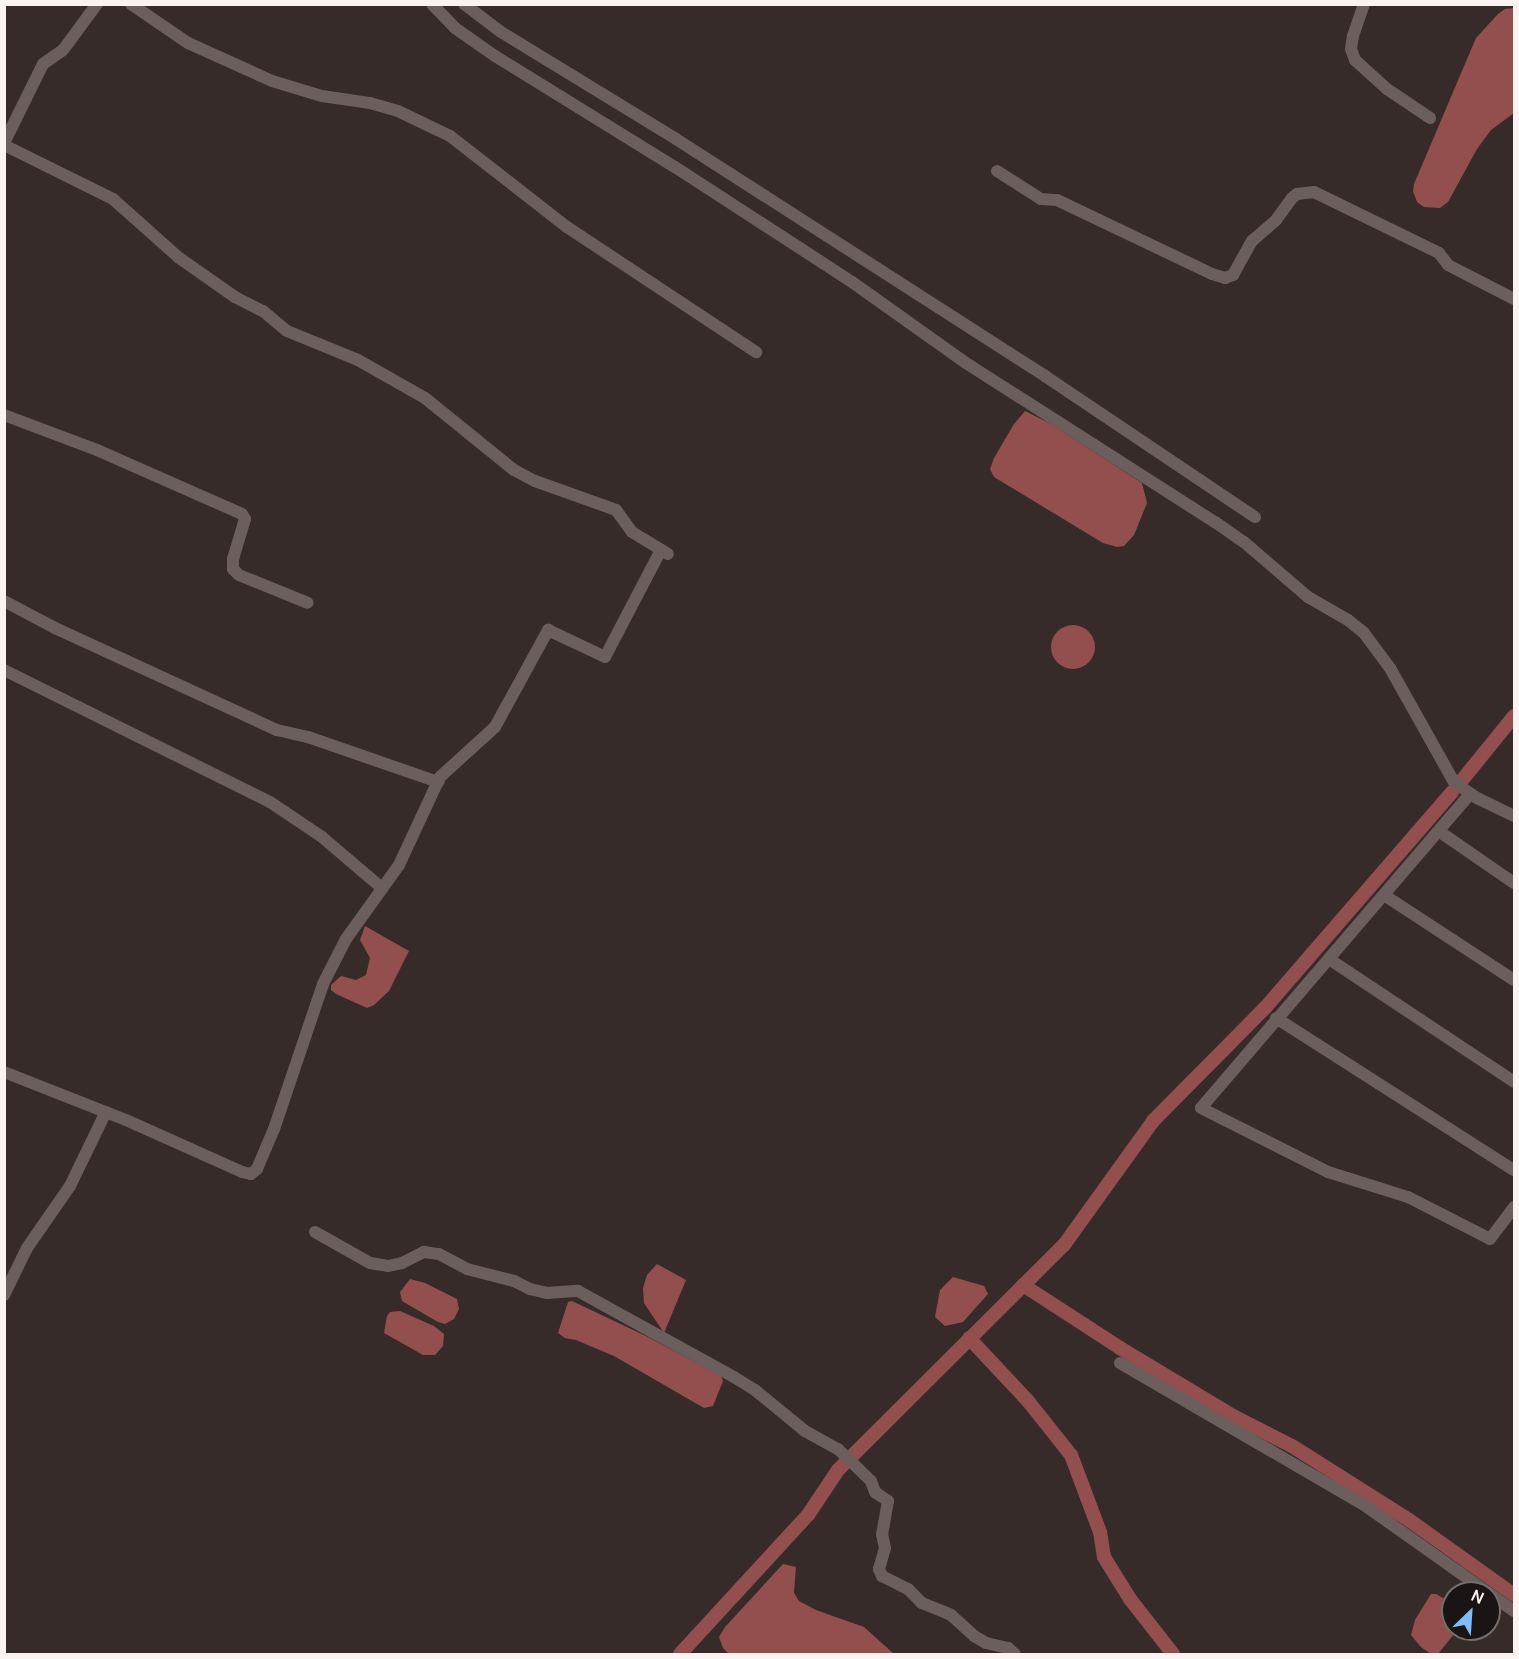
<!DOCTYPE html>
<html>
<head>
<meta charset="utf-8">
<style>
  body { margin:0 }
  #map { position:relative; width:1519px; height:1659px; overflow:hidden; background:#372b2a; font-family:Manrope,sans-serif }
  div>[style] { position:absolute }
  .water>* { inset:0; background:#924f4d }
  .round { border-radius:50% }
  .canal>* { height:14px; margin:-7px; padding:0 7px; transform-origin:7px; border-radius:7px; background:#924f4d }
  .street>* { height:12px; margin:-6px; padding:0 6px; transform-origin:6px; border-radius:6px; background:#6c5e5d }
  span { translate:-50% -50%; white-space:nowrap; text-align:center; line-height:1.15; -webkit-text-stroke:6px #1a1514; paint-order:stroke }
  .frame { position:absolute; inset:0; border:6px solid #fbf3f2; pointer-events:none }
  .north { position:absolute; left:1441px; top:1581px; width:60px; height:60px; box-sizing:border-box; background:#1a1514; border:2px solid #746e6d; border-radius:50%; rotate:25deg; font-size:16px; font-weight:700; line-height:24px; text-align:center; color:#fbf3f2 }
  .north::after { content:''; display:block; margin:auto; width:21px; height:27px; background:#7fbdfa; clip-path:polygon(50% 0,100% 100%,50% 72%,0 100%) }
</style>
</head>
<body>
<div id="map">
  <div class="water">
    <div style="clip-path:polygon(1514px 8px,1514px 113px,1491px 130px,1477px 149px,1448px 202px,1440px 208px,1424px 207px,1417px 202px,1413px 191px,1414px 184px,1476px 38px,1498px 14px,1505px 9px)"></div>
    <div style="clip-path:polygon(1025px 411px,1051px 424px,1142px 483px,1147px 503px,1134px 535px,1124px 546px,1117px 547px,1103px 543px,994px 477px,990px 469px,994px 458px,1014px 424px)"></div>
    <div class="round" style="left:1051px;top:625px;width:44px;height:44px"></div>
    <div style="clip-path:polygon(365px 926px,409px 951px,389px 991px,374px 1005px,367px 1008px,336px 994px,331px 990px,331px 985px,341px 976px,356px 980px,366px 975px,370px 958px,360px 940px)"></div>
    <div style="clip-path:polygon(657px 1264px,686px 1280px,664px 1333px,644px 1303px,643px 1288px,647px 1275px)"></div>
    <div style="clip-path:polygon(953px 1277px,984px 1286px,988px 1294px,963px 1322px,945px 1326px,935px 1317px,940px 1290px)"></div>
    <div style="clip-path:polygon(410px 1279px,425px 1283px,457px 1299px,459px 1309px,454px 1319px,445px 1324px,438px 1322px,402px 1301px,400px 1292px)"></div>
    <div style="clip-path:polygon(572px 1301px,648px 1337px,721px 1376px,723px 1381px,713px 1406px,704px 1408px,614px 1356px,576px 1340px,565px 1338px,558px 1333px,568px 1302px)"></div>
    <div style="clip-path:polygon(400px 1311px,434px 1326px,444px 1334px,443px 1346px,435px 1355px,423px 1355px,384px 1333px,387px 1316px,390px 1312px)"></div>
    <div style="clip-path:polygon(783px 1564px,796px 1567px,794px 1593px,799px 1601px,816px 1610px,864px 1627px,894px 1654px,729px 1654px,723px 1648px,719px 1637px,725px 1627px)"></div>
    <div style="clip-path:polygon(1431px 1594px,1436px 1594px,1453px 1604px,1453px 1629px,1458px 1629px,1438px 1654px,1431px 1654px,1421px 1647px,1411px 1635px,1415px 1620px)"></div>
  </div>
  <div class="canal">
    <div style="left:1463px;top:779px;width:81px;rotate:-51deg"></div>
    <div style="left:1023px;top:1285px;width:116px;rotate:33deg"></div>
    <div style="left:1120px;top:1348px;width:132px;rotate:31deg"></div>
    <div style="left:1233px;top:1416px;width:66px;rotate:27deg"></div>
    <div style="left:1292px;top:1446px;width:138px;rotate:32.3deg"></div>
    <div style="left:1409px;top:1520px;width:129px;rotate:35.5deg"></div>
    <div style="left:969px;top:1338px;width:86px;rotate:46.9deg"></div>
    <div style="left:1028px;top:1401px;width:69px;rotate:51.5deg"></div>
    <div style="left:1071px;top:1455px;width:82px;rotate:69.4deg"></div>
    <div style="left:1100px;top:1532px;width:25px;rotate:81deg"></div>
    <div style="left:1104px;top:1557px;width:49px;rotate:58.2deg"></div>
    <div style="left:1130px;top:1599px;width:70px;rotate:52deg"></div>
    <div style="left:680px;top:1654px;width:189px;rotate:-47.4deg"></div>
    <div style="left:808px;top:1515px;width:54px;rotate:-56.3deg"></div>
    <div style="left:838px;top:1470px;width:319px;rotate:-44.9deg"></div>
    <div style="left:1064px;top:1245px;width:153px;rotate:-54.3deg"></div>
    <div style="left:1153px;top:1121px;width:159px;rotate:-45.3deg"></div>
    <div style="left:1265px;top:1008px;width:286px;rotate:-49.1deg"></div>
  </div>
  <div class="street">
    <div style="left:131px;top:4px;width:69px;rotate:34.4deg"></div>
    <div style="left:188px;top:43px;width:92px;rotate:24.3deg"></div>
    <div style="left:272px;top:81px;width:52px;rotate:16.7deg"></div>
    <div style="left:322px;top:96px;width:49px;rotate:8.3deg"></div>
    <div style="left:370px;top:103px;width:29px;rotate:16deg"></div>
    <div style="left:398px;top:111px;width:58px;rotate:25.7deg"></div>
    <div style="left:450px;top:136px;width:148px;rotate:37.9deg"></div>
    <div style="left:567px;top:227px;width:227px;rotate:33.5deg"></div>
    <div style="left:432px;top:4px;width:33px;rotate:46deg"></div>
    <div style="left:455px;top:28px;width:49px;rotate:35deg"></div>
    <div style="left:495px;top:56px;width:211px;rotate:31.7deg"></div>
    <div style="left:675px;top:167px;width:211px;rotate:33deg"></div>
    <div style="left:852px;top:282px;width:140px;rotate:35.4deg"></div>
    <div style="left:966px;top:363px;width:295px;rotate:32.6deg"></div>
    <div style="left:1215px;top:522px;width:35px;rotate:35deg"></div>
    <div style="left:1244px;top:542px;width:84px;rotate:40.7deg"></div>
    <div style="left:1308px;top:597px;width:46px;rotate:29.9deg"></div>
    <div style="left:1348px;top:620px;width:21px;rotate:39deg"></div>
    <div style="left:1364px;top:633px;width:44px;rotate:53.4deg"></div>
    <div style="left:1390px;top:668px;width:131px;rotate:60.7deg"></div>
    <div style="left:1454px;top:782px;width:28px;rotate:35deg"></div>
    <div style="left:1477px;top:798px;width:41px;rotate:25.9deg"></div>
    <div style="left:464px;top:4px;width:46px;rotate:37.1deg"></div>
    <div style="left:501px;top:32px;width:205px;rotate:31.4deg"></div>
    <div style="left:676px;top:139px;width:439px;rotate:32.7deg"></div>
    <div style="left:1045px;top:376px;width:253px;rotate:33.9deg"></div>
    <div style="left:1364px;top:4px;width:34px;rotate:109deg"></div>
    <div style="left:1353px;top:36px;width:13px;rotate:99deg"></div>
    <div style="left:1351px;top:49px;width:12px;rotate:70deg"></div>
    <div style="left:1355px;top:60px;width:43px;rotate:42.2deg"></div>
    <div style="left:1387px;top:89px;width:52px;rotate:34deg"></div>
    <div style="left:4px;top:143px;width:88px;rotate:-63.7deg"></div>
    <div style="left:43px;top:64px;width:24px;rotate:-35deg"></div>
    <div style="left:63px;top:50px;width:57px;rotate:-53.5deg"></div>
    <div style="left:4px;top:145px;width:122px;rotate:26.4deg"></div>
    <div style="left:113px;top:199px;width:87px;rotate:41.7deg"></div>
    <div style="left:178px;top:257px;width:70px;rotate:35.1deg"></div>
    <div style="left:235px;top:297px;width:31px;rotate:27deg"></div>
    <div style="left:263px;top:311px;width:31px;rotate:40deg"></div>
    <div style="left:287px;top:331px;width:77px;rotate:22.2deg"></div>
    <div style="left:358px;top:360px;width:77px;rotate:29.6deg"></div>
    <div style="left:425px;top:398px;width:114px;rotate:39deg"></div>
    <div style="left:514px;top:470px;width:24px;rotate:28deg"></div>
    <div style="left:535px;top:481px;width:86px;rotate:19.7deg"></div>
    <div style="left:616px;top:510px;width:27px;rotate:54deg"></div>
    <div style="left:632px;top:532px;width:42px;rotate:31.4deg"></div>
    <div style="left:997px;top:171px;width:52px;rotate:32.5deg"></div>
    <div style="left:1041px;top:199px;width:16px;rotate:4deg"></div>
    <div style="left:1057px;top:200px;width:172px;rotate:25.5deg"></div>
    <div style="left:1212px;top:274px;width:14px;rotate:17deg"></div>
    <div style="left:1225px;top:278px;width:9px;rotate:-21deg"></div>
    <div style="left:1233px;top:275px;width:39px;rotate:-61deg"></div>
    <div style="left:1252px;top:241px;width:32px;rotate:-41deg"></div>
    <div style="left:1276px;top:220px;width:27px;rotate:-54deg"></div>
    <div style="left:1292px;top:198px;width:6px;rotate:-39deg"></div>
    <div style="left:1297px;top:194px;width:17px;rotate:-7deg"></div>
    <div style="left:1314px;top:192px;width:139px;rotate:26deg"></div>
    <div style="left:1439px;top:253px;width:15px;rotate:53deg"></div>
    <div style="left:1448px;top:265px;width:74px;rotate:27.3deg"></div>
    <div style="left:4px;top:415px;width:99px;rotate:20.6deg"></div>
    <div style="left:97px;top:450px;width:158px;rotate:23.8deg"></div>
    <div style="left:242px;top:514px;width:6px;rotate:59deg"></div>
    <div style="left:245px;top:519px;width:42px;rotate:106.7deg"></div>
    <div style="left:233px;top:559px;width:10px;rotate:90deg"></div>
    <div style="left:233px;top:569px;width:8px;rotate:45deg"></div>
    <div style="left:239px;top:575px;width:74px;rotate:22.1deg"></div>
    <div style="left:4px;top:601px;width:58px;rotate:27.9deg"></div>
    <div style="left:55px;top:628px;width:244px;rotate:24.7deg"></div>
    <div style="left:277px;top:730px;width:32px;rotate:13deg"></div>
    <div style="left:308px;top:737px;width:138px;rotate:19.1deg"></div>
    <div style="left:4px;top:670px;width:297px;rotate:26.4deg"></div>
    <div style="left:270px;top:802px;width:63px;rotate:33.9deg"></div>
    <div style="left:322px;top:837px;width:79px;rotate:40.4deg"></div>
    <div style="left:1470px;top:794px;width:413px;rotate:130.6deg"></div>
    <div style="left:1201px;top:1108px;width:142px;rotate:26.7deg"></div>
    <div style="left:1328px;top:1172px;width:84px;rotate:17.4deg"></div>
    <div style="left:1408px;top:1197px;width:92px;rotate:27.1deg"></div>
    <div style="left:1490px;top:1239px;width:40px;rotate:-53deg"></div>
    <div style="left:1440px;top:832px;width:90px;rotate:34.6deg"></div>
    <div style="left:1384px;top:895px;width:155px;rotate:33.2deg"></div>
    <div style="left:1329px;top:959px;width:222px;rotate:33.6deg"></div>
    <div style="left:1276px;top:1018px;width:282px;rotate:32.6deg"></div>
    <div style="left:4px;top:1072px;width:131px;rotate:21.5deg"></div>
    <div style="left:126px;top:1120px;width:127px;rotate:24.1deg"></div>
    <div style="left:242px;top:1172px;width:9px;rotate:13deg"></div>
    <div style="left:251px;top:1174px;width:8px;rotate:-40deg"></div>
    <div style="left:257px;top:1169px;width:43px;rotate:-67deg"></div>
    <div style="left:274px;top:1129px;width:153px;rotate:-71.3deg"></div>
    <div style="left:323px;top:984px;width:51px;rotate:-62.9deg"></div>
    <div style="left:346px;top:939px;width:91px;rotate:-54.4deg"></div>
    <div style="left:399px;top:865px;width:97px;rotate:-65deg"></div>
    <div style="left:440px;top:777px;width:74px;rotate:-42.3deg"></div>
    <div style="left:495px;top:727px;width:111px;rotate:-61.3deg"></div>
    <div style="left:548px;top:630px;width:63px;rotate:25.3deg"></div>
    <div style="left:605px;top:657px;width:121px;rotate:-62.4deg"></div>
    <div style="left:315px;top:1232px;width:63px;rotate:29.4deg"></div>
    <div style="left:370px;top:1263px;width:18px;rotate:9deg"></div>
    <div style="left:388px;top:1266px;width:14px;rotate:-12deg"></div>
    <div style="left:402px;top:1263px;width:25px;rotate:-27deg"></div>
    <div style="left:424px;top:1252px;width:15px;rotate:8deg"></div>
    <div style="left:439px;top:1254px;width:32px;rotate:28deg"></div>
    <div style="left:467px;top:1269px;width:49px;rotate:14.3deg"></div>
    <div style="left:514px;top:1281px;width:18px;rotate:27deg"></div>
    <div style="left:530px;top:1289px;width:17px;rotate:13deg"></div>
    <div style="left:547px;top:1293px;width:31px;rotate:-4deg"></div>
    <div style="left:578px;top:1291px;width:178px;rotate:28.9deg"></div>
    <div style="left:734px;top:1377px;width:25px;rotate:32deg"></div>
    <div style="left:755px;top:1390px;width:65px;rotate:39.4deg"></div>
    <div style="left:805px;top:1431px;width:38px;rotate:29deg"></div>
    <div style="left:838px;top:1449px;width:46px;rotate:44.1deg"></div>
    <div style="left:871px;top:1481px;width:12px;rotate:70deg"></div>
    <div style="left:875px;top:1492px;width:16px;rotate:35deg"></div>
    <div style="left:888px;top:1501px;width:34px;rotate:100deg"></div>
    <div style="left:882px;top:1534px;width:14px;rotate:78deg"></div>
    <div style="left:885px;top:1548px;width:22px;rotate:106deg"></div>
    <div style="left:879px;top:1569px;width:8px;rotate:67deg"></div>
    <div style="left:882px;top:1576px;width:29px;rotate:27deg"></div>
    <div style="left:908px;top:1589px;width:20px;rotate:45deg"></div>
    <div style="left:922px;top:1603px;width:31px;rotate:22deg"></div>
    <div style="left:951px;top:1615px;width:31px;rotate:42deg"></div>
    <div style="left:974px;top:1636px;width:14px;rotate:30deg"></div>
    <div style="left:986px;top:1643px;width:23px;rotate:13deg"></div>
    <div style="left:1008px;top:1648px;width:9px;rotate:41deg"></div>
    <div style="left:4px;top:1295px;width:52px;rotate:-63.9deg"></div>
    <div style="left:27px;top:1248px;width:75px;rotate:-55.3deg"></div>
    <div style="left:70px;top:1186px;width:82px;rotate:-64.1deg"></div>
    <div style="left:1120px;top:1363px;width:286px;rotate:30.2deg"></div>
    <div style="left:1367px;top:1507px;width:180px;rotate:35.3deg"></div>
  </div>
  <div class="frame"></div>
  <div class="north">N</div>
</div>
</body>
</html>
